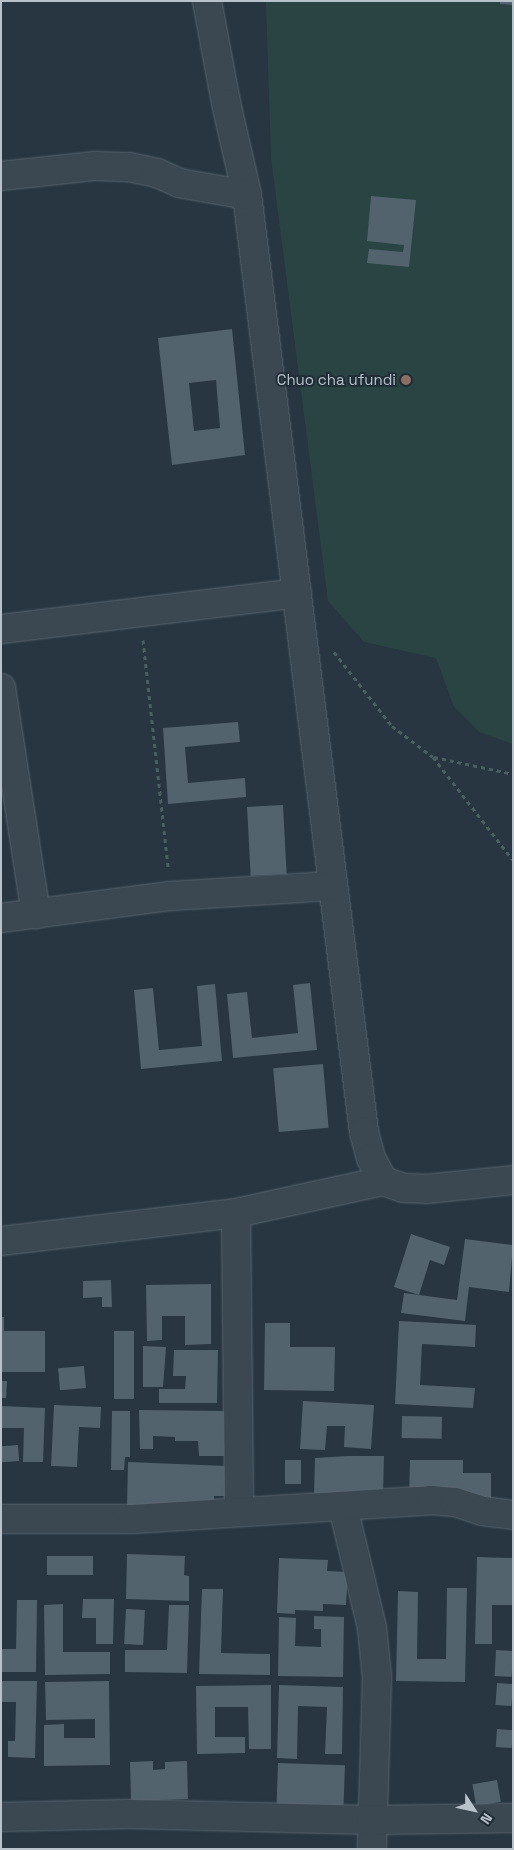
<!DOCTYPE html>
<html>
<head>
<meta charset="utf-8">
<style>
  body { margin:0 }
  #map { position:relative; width:514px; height:1850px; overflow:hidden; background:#273641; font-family:"Space Grotesk",sans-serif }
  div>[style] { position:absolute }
  .green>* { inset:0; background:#2a4443 }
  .building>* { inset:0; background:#52636e; transform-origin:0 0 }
  .path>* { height:3px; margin-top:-1.5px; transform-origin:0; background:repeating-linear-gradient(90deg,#4a6060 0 4px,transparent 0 8px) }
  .roads { filter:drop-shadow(0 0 1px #59656e) drop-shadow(0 0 1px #59656e) }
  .minor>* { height:28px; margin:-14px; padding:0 14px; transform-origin:14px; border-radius:14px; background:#3b4751 }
  .dots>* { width:14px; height:14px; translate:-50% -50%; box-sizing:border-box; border:2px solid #202c36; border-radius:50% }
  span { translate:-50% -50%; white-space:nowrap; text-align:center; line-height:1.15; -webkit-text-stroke:4px #202c36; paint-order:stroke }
  .poi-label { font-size:15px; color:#b8c2cb }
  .right { translate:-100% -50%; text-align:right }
  .frame { position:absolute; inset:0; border:2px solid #b8c2cb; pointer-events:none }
  .north { position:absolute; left:449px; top:1785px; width:50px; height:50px; -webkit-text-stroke:4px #202c36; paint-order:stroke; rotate:125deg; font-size:14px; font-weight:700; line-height:20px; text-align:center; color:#b8c2cb }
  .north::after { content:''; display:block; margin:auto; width:18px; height:22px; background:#b8c2cb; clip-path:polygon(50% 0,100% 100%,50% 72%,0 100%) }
</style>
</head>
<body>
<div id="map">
  <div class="green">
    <div style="clip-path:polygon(266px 1px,513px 1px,513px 744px,479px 732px,454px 707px,436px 658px,364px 642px,328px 601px,271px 158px)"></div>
  </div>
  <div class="building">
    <div style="clip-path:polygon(500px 1px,513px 1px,513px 5px,500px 4px)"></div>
    <div style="clip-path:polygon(371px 196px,416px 200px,409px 267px,367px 263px,369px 249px,403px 252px,404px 245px,367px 241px)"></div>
    <div style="clip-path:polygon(evenodd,232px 329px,245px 455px,172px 465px,158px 338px,232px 329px,216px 380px,220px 428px,194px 431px,189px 383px,216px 380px)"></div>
    <div style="clip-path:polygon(238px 722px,240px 742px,185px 747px,188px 783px,245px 778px,246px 797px,168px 804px,163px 728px)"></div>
    <div style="left:283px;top:805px;width:69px;height:36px;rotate:87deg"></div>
    <div style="clip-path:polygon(310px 983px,317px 1050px,233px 1058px,227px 994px,247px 992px,252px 1038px,298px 1033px,293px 985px)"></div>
    <div style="clip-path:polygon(215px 984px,222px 1061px,141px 1069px,134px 990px,153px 988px,159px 1050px,202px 1046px,197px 986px)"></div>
    <div style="left:323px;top:1064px;width:64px;height:50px;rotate:85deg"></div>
    <div style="clip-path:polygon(411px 1234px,450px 1247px,444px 1265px,430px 1260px,419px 1295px,394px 1287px)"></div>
    <div style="clip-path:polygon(465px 1239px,513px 1245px,509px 1292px,469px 1287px,465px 1321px,401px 1313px,404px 1293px,457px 1300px)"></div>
    <div style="clip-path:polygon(111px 1280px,112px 1307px,102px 1307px,102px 1297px,83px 1298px,83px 1281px)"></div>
    <div style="clip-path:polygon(211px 1284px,211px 1344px,185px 1345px,185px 1316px,162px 1316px,162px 1340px,147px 1341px,146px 1285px)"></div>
    <div style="clip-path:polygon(1px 1317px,4px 1317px,4px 1331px,45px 1331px,45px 1372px,1px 1372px)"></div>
    <div style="clip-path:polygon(399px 1321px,476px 1325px,475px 1347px,422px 1344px,420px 1385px,475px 1388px,473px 1408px,395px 1404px)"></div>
    <div style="clip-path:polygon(265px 1323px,290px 1323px,290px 1347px,335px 1347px,334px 1391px,264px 1390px)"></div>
    <div style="left:114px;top:1331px;width:20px;height:68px"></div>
    <div style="clip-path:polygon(143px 1346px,166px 1347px,163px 1387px,143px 1387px)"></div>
    <div style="clip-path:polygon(174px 1350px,218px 1350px,217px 1403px,159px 1403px,159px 1389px,185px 1389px,186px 1376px,173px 1376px)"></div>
    <div style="left:84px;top:1366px;width:22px;height:26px;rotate:85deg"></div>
    <div style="clip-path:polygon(1px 1381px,7px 1381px,6px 1398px,1px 1398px)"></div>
    <div style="clip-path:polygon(303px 1401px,374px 1405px,371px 1449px,344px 1447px,345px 1426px,327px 1426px,325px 1450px,300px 1449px)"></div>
    <div style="clip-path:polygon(54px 1405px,101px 1407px,100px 1428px,79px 1427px,77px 1467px,51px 1466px)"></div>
    <div style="clip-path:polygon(1px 1406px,45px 1408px,43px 1462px,23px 1462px,24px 1428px,1px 1428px)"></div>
    <div style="clip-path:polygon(139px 1410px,227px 1411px,227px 1456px,199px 1456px,198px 1441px,175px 1441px,175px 1437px,153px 1436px,153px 1449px,140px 1449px)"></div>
    <div style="clip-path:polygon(112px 1411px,130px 1411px,130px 1457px,125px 1457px,124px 1470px,111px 1470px)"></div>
    <div style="left:402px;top:1416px;width:40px;height:22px;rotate:1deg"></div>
    <div style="left:18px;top:1445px;width:16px;height:17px;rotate:86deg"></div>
    <div style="clip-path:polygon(347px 1456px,384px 1456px,383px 1496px,314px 1496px,315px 1458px)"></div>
    <div style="left:285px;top:1460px;width:16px;height:24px"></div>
    <div style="clip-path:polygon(410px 1460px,463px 1460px,463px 1473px,491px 1473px,491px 1500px,409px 1499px)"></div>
    <div style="clip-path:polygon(128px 1462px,227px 1466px,225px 1496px,214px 1496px,214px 1509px,127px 1506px)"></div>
    <div style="clip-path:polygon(127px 1554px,185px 1556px,184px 1575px,189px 1576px,189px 1601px,126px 1599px)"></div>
    <div style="left:47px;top:1556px;width:46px;height:19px"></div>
    <div style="clip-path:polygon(477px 1557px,513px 1558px,513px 1605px,492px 1605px,492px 1644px,475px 1644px)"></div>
    <div style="clip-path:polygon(279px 1558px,328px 1560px,327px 1571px,348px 1572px,346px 1605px,323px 1604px,323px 1611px,295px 1610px,295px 1614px,277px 1613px)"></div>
    <div style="clip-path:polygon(447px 1588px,467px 1588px,465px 1682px,396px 1681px,398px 1591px,418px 1592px,417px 1659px,446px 1659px)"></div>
    <div style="clip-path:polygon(202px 1589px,223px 1589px,221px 1653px,270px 1654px,270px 1675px,199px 1674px)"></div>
    <div style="clip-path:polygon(83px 1599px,114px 1599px,113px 1644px,96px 1644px,96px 1618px,82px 1618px)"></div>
    <div style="clip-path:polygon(17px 1600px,37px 1600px,36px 1672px,1px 1672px,1px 1649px,16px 1649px)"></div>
    <div style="clip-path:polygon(63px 1604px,63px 1652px,110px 1652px,110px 1674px,45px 1675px,44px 1605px)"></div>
    <div style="clip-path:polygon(169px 1605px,189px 1605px,187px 1673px,125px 1672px,125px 1650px,167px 1650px)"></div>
    <div style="left:126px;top:1609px;width:19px;height:35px;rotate:3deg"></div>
    <div style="clip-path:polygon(314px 1616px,344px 1617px,343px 1677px,278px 1676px,279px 1617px,296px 1618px,295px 1646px,321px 1647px,321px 1629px,314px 1629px)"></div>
    <div style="left:496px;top:1650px;width:17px;height:26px;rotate:3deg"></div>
    <div style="clip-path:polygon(1px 1681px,37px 1681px,35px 1758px,8px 1757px,8px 1741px,15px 1741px,16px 1702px,1px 1702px)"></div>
    <div style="clip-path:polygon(109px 1681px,110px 1765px,44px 1766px,44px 1725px,64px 1724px,64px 1738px,95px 1738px,95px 1719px,46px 1720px,45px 1682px)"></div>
    <div style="left:497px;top:1683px;width:16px;height:22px;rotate:4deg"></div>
    <div style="clip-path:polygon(271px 1685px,271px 1749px,249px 1749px,248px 1707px,215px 1707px,215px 1737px,245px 1737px,245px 1753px,197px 1754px,196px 1686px)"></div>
    <div style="clip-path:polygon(279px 1685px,343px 1687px,342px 1754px,325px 1754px,327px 1707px,298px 1706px,297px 1759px,277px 1758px)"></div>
    <div style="left:497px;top:1729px;width:16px;height:18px;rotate:4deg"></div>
    <div style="clip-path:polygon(153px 1761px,153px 1770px,165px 1769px,165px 1762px,187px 1761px,188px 1799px,131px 1801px,130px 1762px)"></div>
    <div style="left:278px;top:1763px;width:67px;height:42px;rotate:2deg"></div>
    <div style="left:497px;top:1780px;width:22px;height:25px;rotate:80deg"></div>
  </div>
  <div class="path">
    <div style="left:143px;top:640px;width:228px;rotate:83.7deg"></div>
    <div style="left:334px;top:652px;width:94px;rotate:51.9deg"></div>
    <div style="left:392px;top:726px;width:51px;rotate:37.1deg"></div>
    <div style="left:433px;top:757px;width:130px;rotate:52.2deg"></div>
    <div style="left:434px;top:757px;width:81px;rotate:12.1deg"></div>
  </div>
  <div class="roads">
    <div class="minor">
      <div style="left:207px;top:1px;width:104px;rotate:79.4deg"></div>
      <div style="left:226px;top:103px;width:94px;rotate:77.1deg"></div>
      <div style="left:247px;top:195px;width:944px;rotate:82.88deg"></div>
      <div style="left:364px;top:1132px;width:27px;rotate:75deg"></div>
      <div style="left:371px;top:1158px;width:26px;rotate:62deg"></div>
      <div style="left:383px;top:1181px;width:21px;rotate:19deg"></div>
      <div style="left:403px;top:1188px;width:23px;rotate:2deg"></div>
      <div style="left:426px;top:1189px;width:87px;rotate:-5.9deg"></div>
      <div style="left:1px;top:176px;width:95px;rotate:-6.1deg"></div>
      <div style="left:95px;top:166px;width:34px;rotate:2deg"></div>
      <div style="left:129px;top:167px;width:29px;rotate:12deg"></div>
      <div style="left:157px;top:173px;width:24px;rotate:24deg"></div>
      <div style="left:179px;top:183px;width:69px;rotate:10deg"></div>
      <div style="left:1px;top:629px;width:298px;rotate:-6.9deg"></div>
      <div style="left:1px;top:688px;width:229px;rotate:81.2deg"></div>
      <div style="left:1px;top:918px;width:171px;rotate:-7.4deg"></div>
      <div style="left:171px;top:896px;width:160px;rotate:-3.6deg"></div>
      <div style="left:236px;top:1213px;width:299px;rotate:89.4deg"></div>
      <div style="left:1px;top:1241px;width:237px;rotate:-6.8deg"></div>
      <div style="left:236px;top:1213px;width:150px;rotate:-12.3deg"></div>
      <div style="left:343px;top:1507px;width:124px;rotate:76.5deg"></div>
      <div style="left:372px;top:1628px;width:49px;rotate:84.2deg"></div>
      <div style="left:377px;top:1677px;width:172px;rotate:91.7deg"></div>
      <div style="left:1px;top:1519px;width:132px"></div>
      <div style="left:133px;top:1519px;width:299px;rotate:-3.6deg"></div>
      <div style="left:431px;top:1500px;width:24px;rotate:5deg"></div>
      <div style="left:455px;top:1502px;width:28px;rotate:18deg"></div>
      <div style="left:482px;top:1511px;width:31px;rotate:7deg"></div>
      <div style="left:1px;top:1817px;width:128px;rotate:-1.3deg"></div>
      <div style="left:129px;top:1814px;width:242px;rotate:1.4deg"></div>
      <div style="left:371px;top:1820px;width:142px;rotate:-0.8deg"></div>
    </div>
  </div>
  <div class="dots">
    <div style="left:406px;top:380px;background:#8d6e63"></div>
  </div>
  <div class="poi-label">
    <span class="right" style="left:396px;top:380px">Chuo cha ufundi</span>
  </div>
  <div class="frame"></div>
  <div class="north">N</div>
</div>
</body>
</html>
